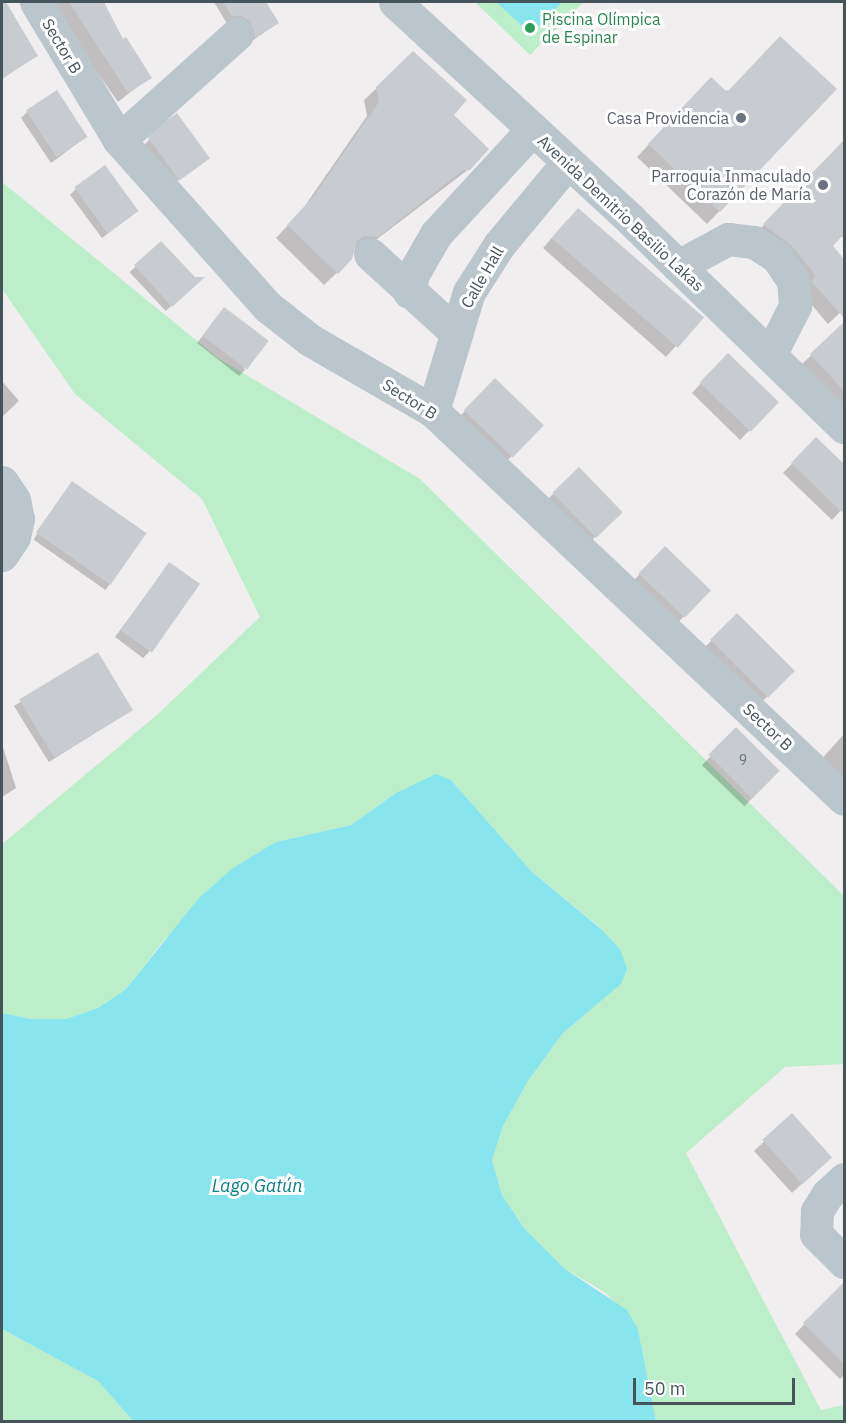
<!DOCTYPE html>
<html>
<head>
<meta charset="utf-8">
<style>
  body { margin:0 }
  #map { position:relative; width:846px; height:1423px; overflow:hidden; background:#f1eeef; font-family:"IBM Plex Sans",sans-serif }
  div>[style] { position:absolute }
  .green>* { inset:0; background:#bcefc9 }
  .water>* { inset:0; background:#88e4ed }
  .shadow>* { inset:0; background:#0003; transform-origin:0 0 }
  .building>* { inset:0; background:#c8ccd1; transform-origin:0 0 }
  .minor>* { height:33px; margin:-16.5px; padding:0 16.5px; transform-origin:16.5px; border-radius:16.5px; background:#bac5cc }
  .dots>* { width:16px; height:16px; translate:-50% -50%; box-sizing:border-box; border:3px solid #fff; border-radius:50% }
  span { translate:-50% -50%; white-space:nowrap; text-align:center; line-height:1.15; -webkit-text-stroke:6px #fff; paint-order:stroke }
  .number-label { font-size:14px; color:#667279 }
  .number-label span { -webkit-text-stroke-width:0 }
  .leisure-label { font-size:16px; color:#27864d }
  .left { translate:0 -50%; text-align:left }
  .street-label { font-size:16px; color:#46545c }
  .worship-label { font-size:16px; color:#5b616d }
  .right { translate:-100% -50%; text-align:right }
  .water-label { font-size:18px; color:#0b818c; font-style:italic }
  .frame { position:absolute; inset:0; border:3px solid #46545c; pointer-events:none }
  .scale { position:absolute; left:633px; top:1378px; width:162px; height:27px; box-sizing:border-box; border:3px solid #46545c; border-top:0; padding-left:8px; font-size:18px; line-height:21px; white-space:nowrap; color:#46545c; -webkit-text-stroke:4px #fff; paint-order:stroke }
</style>
</head>
<body>
<div id="map">
  <div class="green">
    <div style="clip-path:polygon(475px 2px,584px 2px,530px 55px)"></div>
    <div style="clip-path:polygon(2px 182px,218px 358px,420px 479px,844px 896px,844px 1064px,785px 1067px,686px 1153px,821px 1410px,844px 1405px,844px 1421px,656px 1421px,638px 1329px,606px 1293px,565px 1269px,524px 1228px,502px 1195px,492px 1160px,503px 1126px,528px 1081px,563px 1033px,621px 984px,601px 928px,532px 872px,451px 780px,396px 793px,351px 825px,276px 842px,164px 940px,125px 990px,98px 1008px,66px 1019px,31px 1019px,2px 1013px,2px 844px,158px 714px,260px 617px,202px 499px,75px 394px,2px 289px)"></div>
    <div style="clip-path:polygon(2px 1329px,98px 1381px,133px 1421px,2px 1422px)"></div>
  </div>
  <div class="water">
    <div style="clip-path:polygon(496px 2px,562px 2px,531px 34px)"></div>
    <div style="clip-path:polygon(436px 774px,451px 780px,532px 872px,600px 928px,620px 949px,627px 969px,621px 984px,563px 1033px,528px 1081px,503px 1126px,492px 1160px,502px 1195px,524px 1228px,565px 1269px,627px 1310px,638px 1329px,656px 1421px,133px 1421px,98px 1381px,2px 1329px,2px 1013px,31px 1019px,66px 1019px,98px 1008px,125px 990px,199px 898px,233px 868px,276px 842px,351px 825px,396px 793px)"></div>
  </div>
  <div class="shadow">
    <div style="clip-path:polygon(55px 2px,102px 2px,122px 41px,150px 77px,118px 102px,74px 39px)"></div>
    <div style="clip-path:polygon(214px 2px,265px 2px,278px 23px,249px 43px,236px 22px,226px 22px)"></div>
    <div style="clip-path:polygon(9px 10px,36px 56px,2px 79px,2px 14px)"></div>
    <div style="clip-path:polygon(377px 88px,452px 115px,469px 169px,364px 249px,353px 248px,351px 259px,324px 285px,276px 238px,302px 210px,367px 116px,364px 100px)"></div>
    <div style="clip-path:polygon(835px 89px,707px 224px,637px 157px,699px 91px)"></div>
    <div style="clip-path:polygon(27px 112px,86px 137px,51px 163px,21px 118px)"></div>
    <div style="clip-path:polygon(150px 139px,202px 164px,173px 184px,144px 145px)"></div>
    <div style="clip-path:polygon(842px 145px,844px 148px,844px 239px,796px 192px)"></div>
    <div style="clip-path:polygon(76px 189px,131px 216px,102px 238px,70px 195px)"></div>
    <div style="clip-path:polygon(789px 200px,844px 262px,844px 309px,828px 324px,753px 236px)"></div>
    <div style="clip-path:polygon(568px 219px,701px 318px,666px 357px,543px 248px)"></div>
    <div style="left:161px;top:243px;width:53px;height:43px;rotate:47deg"></div>
    <div style="clip-path:polygon(219px 315px,245px 370px,239px 376px,197px 343px)"></div>
    <div style="clip-path:polygon(839px 329px,844px 335px,844px 403px,841px 406px,802px 364px)"></div>
    <div style="clip-path:polygon(718px 365px,777px 402px,740px 440px,692px 393px)"></div>
    <div style="left:495px;top:380px;width:65px;height:57px;rotate:44deg"></div>
    <div style="clip-path:polygon(2px 381px,19px 401px,2px 417px)"></div>
    <div style="clip-path:polygon(816px 439px,844px 466px,844px 507px,832px 520px,783px 473px)"></div>
    <div style="left:579px;top:469px;width:60px;height:49px;rotate:46deg"></div>
    <div style="left:73px;top:483px;width:88px;height:69px;rotate:35deg"></div>
    <div style="left:665px;top:548px;width:61px;height:50px;rotate:44deg"></div>
    <div style="clip-path:polygon(169px 564px,149px 652px,143px 658px,115px 637px)"></div>
    <div style="left:737px;top:615px;width:79px;height:49px;rotate:45deg"></div>
    <div style="left:97px;top:654px;width:66px;height:98px;rotate:58deg"></div>
    <div style="left:736px;top:730px;width:59px;height:49px;rotate:44deg"></div>
    <div style="clip-path:polygon(844px 734px,844px 786px,819px 762px)"></div>
    <div style="clip-path:polygon(2px 744px,16px 788px,2px 797px)"></div>
    <div style="clip-path:polygon(792px 1116px,820px 1167px,792px 1193px,754px 1151px)"></div>
    <div style="clip-path:polygon(837px 1291px,844px 1298px,844px 1375px,840px 1379px,795px 1334px)"></div>
  </div>
  <div class="building">
    <div style="clip-path:polygon(2px 2px,6px 2px,38px 56px,2px 78px)"></div>
    <div style="clip-path:polygon(69px 2px,104px 2px,123px 39px,126px 37px,152px 78px,128px 93px)"></div>
    <div style="clip-path:polygon(223px 2px,266px 2px,279px 23px,255px 38px,251px 22px,242px 16px,232px 16px)"></div>
    <div style="clip-path:polygon(780px 36px,837px 89px,720px 212px,648px 144px,711px 77px,727px 92px)"></div>
    <div style="clip-path:polygon(413px 51px,467px 100px,454px 115px,489px 149px,470px 170px,463px 170px,378px 237px,365px 236px,357px 241px,352px 259px,338px 274px,287px 225px,314px 196px,379px 102px,376px 87px)"></div>
    <div style="left:57px;top:90px;width:56px;height:37px;rotate:57deg"></div>
    <div style="left:177px;top:113px;width:56px;height:38px;rotate:54deg"></div>
    <div style="clip-path:polygon(844px 140px,844px 234px,833px 246px,844px 259px,844px 318px,812px 282px,815px 275px,792px 246px,763px 224px)"></div>
    <div style="left:105px;top:165px;width:57px;height:38px;rotate:54deg"></div>
    <div style="left:578px;top:208px;width:167px;height:40px;rotate:41deg"></div>
    <div style="clip-path:polygon(161px 241px,195px 277px,205px 277px,172px 307px,134px 265px)"></div>
    <div style="left:224px;top:307px;width:56px;height:36px;rotate:37deg"></div>
    <div style="clip-path:polygon(844px 322px,844px 391px,810px 354px)"></div>
    <div style="left:728px;top:353px;width:71px;height:41px;rotate:44deg"></div>
    <div style="left:495px;top:378px;width:68px;height:45px;rotate:44deg"></div>
    <div style="clip-path:polygon(816px 437px,844px 464px,844px 514px,791px 463px)"></div>
    <div style="left:579px;top:467px;width:63px;height:37px;rotate:46deg"></div>
    <div style="left:72px;top:481px;width:91px;height:63px;rotate:35deg"></div>
    <div style="left:665px;top:546px;width:64px;height:38px;rotate:44deg"></div>
    <div style="left:169px;top:562px;width:38px;height:84px;rotate:35deg"></div>
    <div style="left:737px;top:613px;width:82px;height:38px;rotate:45deg"></div>
    <div style="left:98px;top:652px;width:68px;height:92px;rotate:59deg"></div>
    <div style="left:736px;top:727px;width:62px;height:39px;rotate:45deg"></div>
    <div style="left:792px;top:1113px;width:60px;height:40px;rotate:48deg"></div>
    <div style="clip-path:polygon(844px 1282px,844px 1364px,803px 1323px)"></div>
  </div>
  <div class="minor">
    <div style="left:36px;top:2px;width:161px;rotate:59deg"></div>
    <div style="left:119px;top:140px;width:224px;rotate:48.3deg"></div>
    <div style="left:268px;top:307px;width:53px;rotate:38.2deg"></div>
    <div style="left:310px;top:340px;width:142px;rotate:30deg"></div>
    <div style="left:433px;top:411px;width:565px;rotate:43.35deg"></div>
    <div style="left:395px;top:2px;width:321px;rotate:42.7deg"></div>
    <div style="left:631px;top:220px;width:297px;rotate:44.2deg"></div>
    <div style="left:119px;top:140px;width:159px;rotate:-41.9deg"></div>
    <div style="left:370px;top:254px;width:115px;rotate:42.5deg"></div>
    <div style="left:678px;top:266px;width:57px;rotate:-28.4deg"></div>
    <div style="left:728px;top:239px;width:26px;rotate:7deg"></div>
    <div style="left:754px;top:242px;width:27px;rotate:33deg"></div>
    <div style="left:777px;top:257px;width:29px;rotate:56deg"></div>
    <div style="left:793px;top:281px;width:25px;rotate:85deg"></div>
    <div style="left:795px;top:306px;width:55px;rotate:117deg"></div>
    <div style="left:409px;top:292px;width:18px;rotate:-77deg"></div>
    <div style="left:413px;top:274px;width:46px;rotate:-60.1deg"></div>
    <div style="left:436px;top:234px;width:143px;rotate:-47.3deg"></div>
    <div style="left:433px;top:411px;width:124px;rotate:-73.2deg"></div>
    <div style="left:469px;top:292px;width:56px;rotate:-57.4deg"></div>
    <div style="left:499px;top:245px;width:107px;rotate:-50.3deg"></div>
    <div style="left:2px;top:482px;width:22px;rotate:56deg"></div>
    <div style="left:14px;top:500px;width:19px;rotate:78deg"></div>
    <div style="left:18px;top:519px;width:18px;rotate:103deg"></div>
    <div style="left:14px;top:537px;width:22px;rotate:124deg"></div>
    <div style="left:844px;top:1179px;width:23px;rotate:137deg"></div>
    <div style="left:827px;top:1195px;width:19px;rotate:122deg"></div>
    <div style="left:817px;top:1211px;width:23px;rotate:92deg"></div>
    <div style="left:816px;top:1234px;width:40px;rotate:45deg"></div>
  </div>
  <div class="dots">
    <div style="left:530px;top:28px;background:#2e9e5b"></div>
    <div style="left:741px;top:118px;background:#6b7280"></div>
    <div style="left:823px;top:185px;background:#6b7280"></div>
  </div>
  <div class="number-label">
    <span style="left:743px;top:760px">9</span>
  </div>
  <div class="leisure-label">
    <span class="left" style="left:542px;top:28px">Piscina Olímpica<br>de Espinar</span>
  </div>
  <div class="street-label">
    <span style="left:62px;top:46px;rotate:59deg">Sector B</span>
    <span style="left:621px;top:213px;rotate:43deg">Avenida Demitrio Basilio Lakas</span>
    <span style="left:482px;top:277px;rotate:-60deg">Calle Hall</span>
    <span style="left:410px;top:399px;rotate:32deg">Sector B</span>
    <span style="left:768px;top:727px;rotate:43deg">Sector B</span>
  </div>
  <div class="worship-label">
    <span class="right" style="left:729px;top:118px">Casa Providencia</span>
    <span class="right" style="left:811px;top:185px">Parroquia Inmaculado<br>Corazón de María</span>
  </div>
  <div class="water-label">
    <span style="left:257px;top:1186px">Lago Gatún</span>
  </div>
  <div class="frame"></div>
  <div class="scale">50 m</div>
</div>
</body>
</html>
